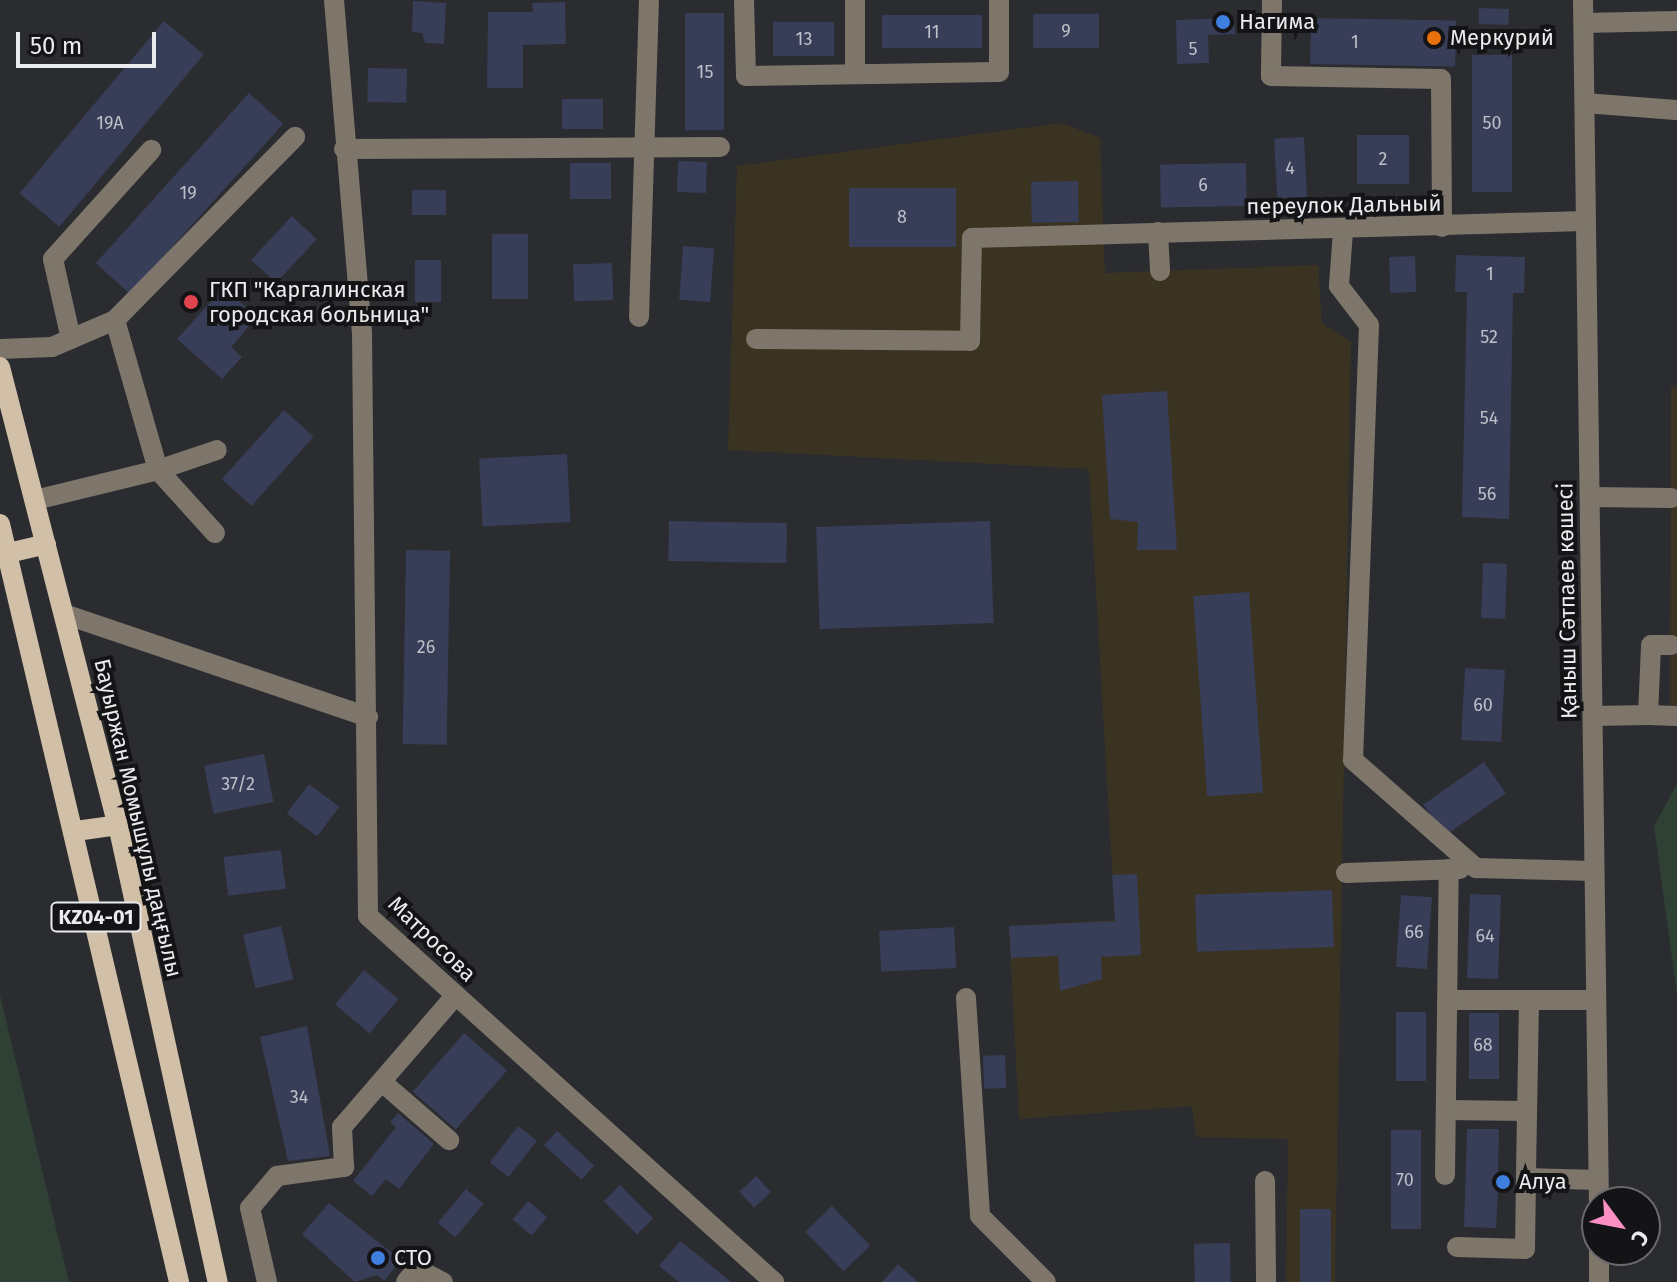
<!DOCTYPE html>
<html>
<head>
<meta charset="utf-8">
<style>
  body { margin:0 }
  #map { position:relative; width:1677px; height:1282px; overflow:hidden; background:#2b2c30; font-family:"Fira Sans",sans-serif }
  div>[style] { position:absolute }
  .commercial>* { inset:0; background:#3a3322 }
  .green>* { inset:0; background:#2e4134 }
  .building>* { inset:0; background:#383d58; transform-origin:0 0 }
  .minor>* { height:20px; margin:-10px; padding:0 10px; transform-origin:10px; border-radius:10px; background:#7e766a }
  .major>* { height:20px; margin:-10px; padding:0 10px; transform-origin:10px; border-radius:10px; background:#d1c0a7 }
  .dots>* { width:22px; height:22px; translate:-50% -50%; box-sizing:border-box; border:4px solid #141416; border-radius:50% }
  span { translate:-50% -50%; white-space:nowrap; text-align:center; line-height:1.15; -webkit-text-stroke:8px #141416; paint-order:stroke }
  .number-label { font-size:18px; color:#bec0c8 }
  .number-label span { -webkit-text-stroke-width:0 }
  .shield-label span { padding:2px 6px; background:#141416; border:2px solid; border-radius:6px; -webkit-text-stroke-width:0 }
  .shield-label { font-size:20px; color:#eaebed; font-weight:700 }
  .poi-label { font-size:22px; color:#eaebed }
  .left { translate:0 -50%; text-align:left }
  .street-label { font-size:22px; color:#eaebed }
  .north { position:absolute; left:1581px; top:1186px; width:80px; height:80px; box-sizing:border-box; background:#141416; border:2px solid #6a6a6c; border-radius:50%; rotate:122deg; font-size:22px; font-weight:700; line-height:32px; text-align:center; color:#eaebed }
  .north::after { content:''; display:block; margin:auto; width:28px; height:36px; background:#fb8fc3; clip-path:polygon(50% 0,100% 100%,50% 72%,0 100%) }
  .scale { position:absolute; left:16px; top:32px; width:140px; height:36px; box-sizing:border-box; border:4px solid #eaebed; border-top:0; padding-left:10px; font-size:24px; line-height:28px; white-space:nowrap; color:#eaebed; -webkit-text-stroke:6px #141416; paint-order:stroke }
</style>
</head>
<body>
<div id="map">
  <div class="commercial">
    <div style="clip-path:polygon(1062px 123px,1100px 138px,1105px 273px,1318px 265px,1322px 323px,1351px 342px,1335px 1282px,1286px 1282px,1288px 1139px,1196px 1137px,1192px 1106px,1019px 1119px,1009px 926px,1115px 920px,1089px 469px,728px 450px,737px 166px)"></div>
    <div style="clip-path:polygon(1671px 387px,1677px 387px,1677px 709px,1670px 709px)"></div>
  </div>
  <div class="green">
    <div style="clip-path:polygon(1677px 784px,1677px 995px,1654px 826px)"></div>
    <div style="clip-path:polygon(0 995px,69px 1282px,0 1282px)"></div>
  </div>
  <div class="building">
    <div style="clip-path:polygon(413px 1px,446px 3px,444px 44px,425px 43px,422px 33px,412px 32px)"></div>
    <div style="clip-path:polygon(565px 2px,566px 44px,523px 45px,523px 88px,487px 88px,488px 12px,533px 12px,532px 3px)"></div>
    <div style="left:1479px;top:8px;width:30px;height:16px;rotate:2deg"></div>
    <div style="left:724px;top:13px;width:117px;height:39px;rotate:90deg"></div>
    <div style="left:1033px;top:14px;width:66px;height:34px"></div>
    <div style="left:982px;top:15px;width:33px;height:100px;rotate:90deg"></div>
    <div style="clip-path:polygon(1234px 18px,1235px 34px,1208px 35px,1209px 63px,1177px 64px,1176px 20px)"></div>
    <div style="left:1311px;top:18px;width:145px;height:46px;rotate:1deg"></div>
    <div style="left:164px;top:21px;width:52px;height:225px;rotate:40deg"></div>
    <div style="left:773px;top:22px;width:61px;height:34px"></div>
    <div style="left:1472px;top:55px;width:40px;height:137px"></div>
    <div style="left:368px;top:68px;width:39px;height:34px;rotate:1deg"></div>
    <div style="left:249px;top:93px;width:46px;height:229px;rotate:42deg"></div>
    <div style="left:562px;top:99px;width:41px;height:30px"></div>
    <div style="left:1357px;top:135px;width:52px;height:49px"></div>
    <div style="left:1304px;top:137px;width:60px;height:30px;rotate:87deg"></div>
    <div style="left:678px;top:161px;width:29px;height:31px;rotate:2deg"></div>
    <div style="left:611px;top:163px;width:36px;height:41px;rotate:90deg"></div>
    <div style="left:1246px;top:163px;width:43px;height:86px;rotate:89deg"></div>
    <div style="left:1078px;top:181px;width:41px;height:47px;rotate:89deg"></div>
    <div style="left:849px;top:188px;width:107px;height:59px"></div>
    <div style="left:446px;top:190px;width:25px;height:34px;rotate:90deg"></div>
    <div style="left:292px;top:216px;width:34px;height:60px;rotate:43deg"></div>
    <div style="left:492px;top:234px;width:36px;height:65px"></div>
    <div style="left:683px;top:246px;width:31px;height:54px;rotate:4deg"></div>
    <div style="clip-path:polygon(1456px 255px,1525px 257px,1524px 293px,1513px 293px,1509px 519px,1462px 517px,1467px 292px,1455px 292px)"></div>
    <div style="left:1415px;top:256px;width:36px;height:26px;rotate:88deg"></div>
    <div style="left:415px;top:260px;width:26px;height:42px"></div>
    <div style="left:612px;top:263px;width:37px;height:39px;rotate:88deg"></div>
    <div style="clip-path:polygon(224px 287px,257px 317px,231px 347px,242px 357px,222px 379px,177px 339px)"></div>
    <div style="clip-path:polygon(1167px 391px,1177px 550px,1137px 550px,1138px 522px,1110px 519px,1102px 395px)"></div>
    <div style="left:284px;top:410px;width:40px;height:93px;rotate:42deg"></div>
    <div style="left:567px;top:454px;width:68px;height:88px;rotate:87deg"></div>
    <div style="left:669px;top:521px;width:118px;height:40px;rotate:1deg"></div>
    <div style="left:990px;top:521px;width:102px;height:174px;rotate:88deg"></div>
    <div style="left:406px;top:550px;width:44px;height:194px;rotate:1deg"></div>
    <div style="left:1483px;top:563px;width:24px;height:55px;rotate:2deg"></div>
    <div style="left:1249px;top:592px;width:201px;height:56px;rotate:86deg"></div>
    <div style="left:1465px;top:668px;width:40px;height:72px;rotate:3deg"></div>
    <div style="left:264px;top:754px;width:49px;height:61px;rotate:79deg"></div>
    <div style="left:1484px;top:762px;width:38px;height:74px;rotate:55deg"></div>
    <div style="left:309px;top:784px;width:38px;height:37px;rotate:37deg"></div>
    <div style="left:281px;top:850px;width:39px;height:58px;rotate:83deg"></div>
    <div style="clip-path:polygon(1137px 874px,1141px 955px,1101px 957px,1102px 979px,1060px 991px,1058px 956px,1011px 958px,1009px 926px,1115px 921px,1112px 875px)"></div>
    <div style="left:1332px;top:890px;width:57px;height:137px;rotate:88deg"></div>
    <div style="left:1470px;top:894px;width:31px;height:84px;rotate:2deg"></div>
    <div style="left:1401px;top:895px;width:31px;height:72px;rotate:4deg"></div>
    <div style="left:281px;top:926px;width:55px;height:39px;rotate:77deg"></div>
    <div style="left:954px;top:927px;width:41px;height:75px;rotate:87deg"></div>
    <div style="left:364px;top:970px;width:45px;height:45px;rotate:40deg"></div>
    <div style="left:1396px;top:1012px;width:30px;height:69px"></div>
    <div style="left:1469px;top:1013px;width:30px;height:66px"></div>
    <div style="clip-path:polygon(307px 1026px,330px 1156px,288px 1161px,260px 1037px)"></div>
    <div style="left:464px;top:1033px;width:57px;height:78px;rotate:41deg"></div>
    <div style="left:1005px;top:1055px;width:33px;height:22px;rotate:88deg"></div>
    <div style="clip-path:polygon(398px 1113px,434px 1144px,399px 1189px,386px 1179px,372px 1196px,353px 1181px,396px 1127px,390px 1122px)"></div>
    <div style="left:518px;top:1126px;width:24px;height:46px;rotate:38deg"></div>
    <div style="clip-path:polygon(1467px 1129px,1499px 1129px,1498px 1175px,1508px 1175px,1507px 1190px,1498px 1190px,1496px 1228px,1464px 1227px)"></div>
    <div style="left:1391px;top:1130px;width:30px;height:99px"></div>
    <div style="left:557px;top:1131px;width:51px;height:19px;rotate:43deg"></div>
    <div style="left:756px;top:1176px;width:22px;height:23px;rotate:47deg"></div>
    <div style="left:620px;top:1185px;width:47px;height:23px;rotate:45deg"></div>
    <div style="left:466px;top:1189px;width:23px;height:44px;rotate:40deg"></div>
    <div style="left:528px;top:1201px;width:25px;height:24px;rotate:40deg"></div>
    <div style="clip-path:polygon(329px 1203px,401px 1260px,384px 1281px,377px 1275px,355px 1282px,302px 1234px)"></div>
    <div style="left:832px;top:1206px;width:55px;height:37px;rotate:46deg"></div>
    <div style="left:1300px;top:1209px;width:31px;height:73px"></div>
    <div style="clip-path:polygon(680px 1241px,703px 1259px,731px 1282px,679px 1282px,659px 1266px)"></div>
    <div style="left:1230px;top:1243px;width:39px;height:36px;rotate:89deg"></div>
    <div style="clip-path:polygon(898px 1264px,918px 1282px,882px 1282px)"></div>
  </div>
  <div class="minor">
    <div style="left:334px;top:0;width:334px;rotate:85.2deg"></div>
    <div style="left:362px;top:333px;width:583px;rotate:89.41deg"></div>
    <div style="left:368px;top:916px;width:547px;rotate:42.03deg"></div>
    <div style="left:744px;top:0;width:76px;rotate:88.5deg"></div>
    <div style="left:746px;top:76px;width:253px;rotate:-0.9deg"></div>
    <div style="left:999px;top:72px;width:72px;rotate:-90deg"></div>
    <div style="left:855px;top:0;width:74px;rotate:90deg"></div>
    <div style="left:1272px;top:0;width:76px;rotate:90.8deg"></div>
    <div style="left:1271px;top:76px;width:170px;rotate:1deg"></div>
    <div style="left:1441px;top:79px;width:148px;rotate:89.6deg"></div>
    <div style="left:1583px;top:0;width:1202px;rotate:89.24deg"></div>
    <div style="left:1584px;top:23px;width:91px;rotate:-1.3deg"></div>
    <div style="left:1585px;top:103px;width:91px;rotate:4.4deg"></div>
    <div style="left:344px;top:149px;width:376px;rotate:-0.3deg"></div>
    <div style="left:1343px;top:231px;width:55px;rotate:94.2deg"></div>
    <div style="left:1339px;top:286px;width:49px;rotate:52.4deg"></div>
    <div style="left:1369px;top:325px;width:435px;rotate:92.1deg"></div>
    <div style="left:1353px;top:760px;width:164px;rotate:41.3deg"></div>
    <div style="left:1476px;top:868px;width:118px;rotate:1.5deg"></div>
    <div style="left:1158px;top:232px;width:39px;rotate:87deg"></div>
    <div style="left:639px;top:317px;width:317px;rotate:-88.2deg"></div>
    <div style="left:115px;top:320px;width:156px;rotate:74deg"></div>
    <div style="left:158px;top:470px;width:62px;rotate:-18.7deg"></div>
    <div style="left:71px;top:339px;width:82px;rotate:-102.7deg"></div>
    <div style="left:53px;top:259px;width:147px;rotate:-48deg"></div>
    <div style="left:756px;top:339px;width:214px;rotate:0.5deg"></div>
    <div style="left:970px;top:341px;width:103px;rotate:-88.9deg"></div>
    <div style="left:972px;top:238px;width:614px;rotate:-1.59deg"></div>
    <div style="left:0;top:349px;width:52px;rotate:-2.2deg"></div>
    <div style="left:52px;top:347px;width:69px;rotate:-23.2deg"></div>
    <div style="left:115px;top:320px;width:257px;rotate:-45.5deg"></div>
    <div style="left:1590px;top:497px;width:81px;rotate:0.7deg"></div>
    <div style="left:35px;top:500px;width:127px;rotate:-13.7deg"></div>
    <div style="left:158px;top:470px;width:85px;rotate:47.9deg"></div>
    <div style="left:64px;top:614px;width:321px;rotate:18.7deg"></div>
    <div style="left:1648px;top:715px;width:29px;rotate:2deg"></div>
    <div style="left:1593px;top:716px;width:55px;rotate:-1deg"></div>
    <div style="left:1648px;top:715px;width:70px;rotate:-87.5deg"></div>
    <div style="left:1651px;top:645px;width:20px"></div>
    <div style="left:1346px;top:873px;width:114px;rotate:-2deg"></div>
    <div style="left:966px;top:998px;width:218px;rotate:86.3deg"></div>
    <div style="left:980px;top:1216px;width:93px;rotate:45deg"></div>
    <div style="left:1448px;top:1000px;width:148px"></div>
    <div style="left:1529px;top:1000px;width:178px;rotate:91deg"></div>
    <div style="left:1526px;top:1178px;width:72px;rotate:1.6deg"></div>
    <div style="left:382px;top:1082px;width:89px;rotate:40.9deg"></div>
    <div style="left:1446px;top:1110px;width:81px;rotate:0.7deg"></div>
    <div style="left:1445px;top:1175px;width:306px;rotate:-89.3deg"></div>
    <div style="left:1265px;top:1181px;width:101px;rotate:89.4deg"></div>
    <div style="left:1457px;top:1247px;width:68px;rotate:1.7deg"></div>
    <div style="left:1525px;top:1249px;width:71px;rotate:-89.2deg"></div>
    <div style="left:1599px;top:1250px;width:32px;rotate:90deg"></div>
    <div style="left:267px;top:1282px;width:76px;rotate:-102.9deg"></div>
    <div style="left:250px;top:1208px;width:42px;rotate:-49.8deg"></div>
    <div style="left:277px;top:1176px;width:68px;rotate:-7.7deg"></div>
    <div style="left:344px;top:1167px;width:40px;rotate:-92.9deg"></div>
    <div style="left:342px;top:1127px;width:174px;rotate:-49.2deg"></div>
    <div style="left:406px;top:1282px;width:17px;rotate:-50deg"></div>
    <div style="left:417px;top:1269px;width:29px;rotate:27deg"></div>
  </div>
  <div class="major">
    <div style="left:0;top:367px;width:473px;rotate:75.6deg"></div>
    <div style="left:118px;top:825px;width:468px;rotate:77.7deg"></div>
    <div style="left:0;top:524px;width:779px;rotate:76.71deg"></div>
    <div style="left:8px;top:553px;width:39px;rotate:-13deg"></div>
    <div style="left:76px;top:831px;width:42px;rotate:-8.1deg"></div>
  </div>
  <div class="dots">
    <div style="left:1223px;top:22px;background:#3f7fe0"></div>
    <div style="left:1434px;top:38px;background:#e8710a"></div>
    <div style="left:191px;top:302px;background:#e0444e"></div>
    <div style="left:1503px;top:1182px;background:#3f7fe0"></div>
    <div style="left:378px;top:1258px;background:#3f7fe0"></div>
  </div>
  <div class="number-label">
    <span style="left:1066px;top:31px">9</span>
    <span style="left:932px;top:32px">11</span>
    <span style="left:804px;top:39px">13</span>
    <span style="left:1355px;top:42px">1</span>
    <span style="left:1193px;top:49px">5</span>
    <span style="left:705px;top:72px">15</span>
    <span style="left:110px;top:123px">19А</span>
    <span style="left:1492px;top:123px">50</span>
    <span style="left:1383px;top:159px">2</span>
    <span style="left:1290px;top:168px">4</span>
    <span style="left:1203px;top:185px">6</span>
    <span style="left:188px;top:193px">19</span>
    <span style="left:902px;top:217px">8</span>
    <span style="left:1490px;top:274px">1</span>
    <span style="left:1489px;top:337px">52</span>
    <span style="left:1489px;top:418px">54</span>
    <span style="left:1487px;top:494px">56</span>
    <span style="left:426px;top:647px">26</span>
    <span style="left:1483px;top:705px">60</span>
    <span style="left:238px;top:784px">37/2</span>
    <span style="left:1414px;top:932px">66</span>
    <span style="left:1485px;top:936px">64</span>
    <span style="left:1483px;top:1045px">68</span>
    <span style="left:299px;top:1097px">34</span>
    <span style="left:1405px;top:1180px">70</span>
  </div>
  <div class="shield-label">
    <span style="left:96px;top:917px">KZ04-01</span>
  </div>
  <div class="poi-label">
    <span class="left" style="left:1239px;top:22px">Нагима</span>
    <span class="left" style="left:1450px;top:38px">Меркурий</span>
    <span class="left" style="left:209px;top:302px">ГКП "Каргалинская<br>городская больница"</span>
    <span class="left" style="left:1519px;top:1182px">Алуа</span>
    <span class="left" style="left:394px;top:1258px">СТО</span>
  </div>
  <div class="street-label">
    <span style="left:1344px;top:205px;rotate:-1deg">переулок Дальный</span>
    <span style="left:1567px;top:601px;rotate:-91deg">Қаныш Сәтпаев көшесі</span>
    <span style="left:138px;top:818px;rotate:77deg">Бауыржан Момышұлы даңғылы</span>
    <span style="left:432px;top:939px;rotate:44deg">Матросова</span>
  </div>
  <div class="north">С</div>
  <div class="scale">50 m</div>
</div>
</body>
</html>
